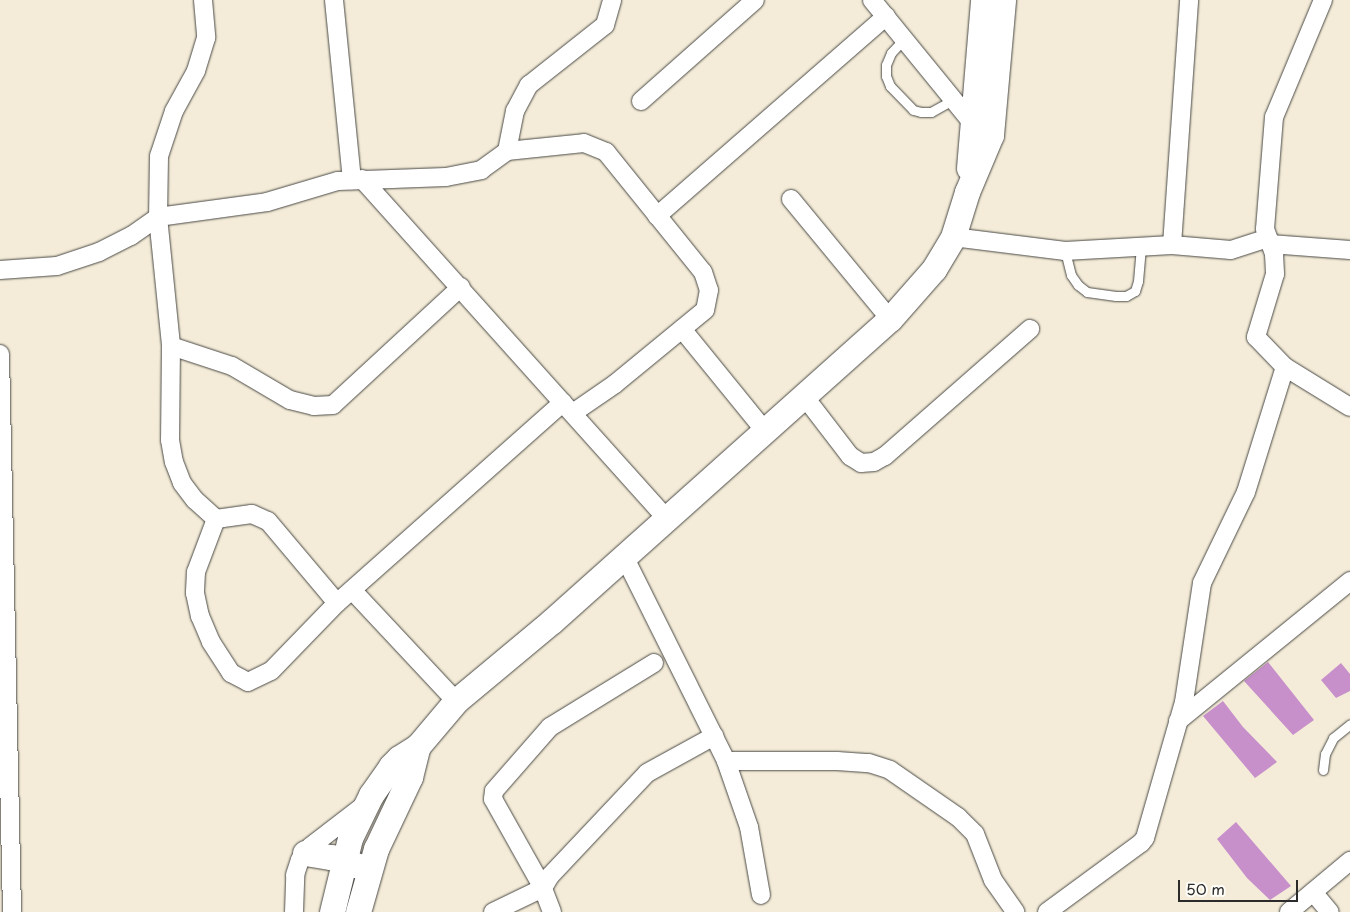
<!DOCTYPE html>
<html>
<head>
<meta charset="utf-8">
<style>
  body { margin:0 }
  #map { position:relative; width:1350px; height:912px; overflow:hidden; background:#f4ecd8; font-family:"Playpen Sans",sans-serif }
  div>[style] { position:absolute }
  .building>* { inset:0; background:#c790cb }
  .roads { filter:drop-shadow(0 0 1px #494845) drop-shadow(0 0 1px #494845) }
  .lane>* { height:9px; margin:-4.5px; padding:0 4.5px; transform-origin:4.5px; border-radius:4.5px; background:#fff }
  .street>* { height:18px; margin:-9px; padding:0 9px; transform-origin:9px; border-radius:9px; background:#fff }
  .secondary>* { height:25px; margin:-12.5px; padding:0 12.5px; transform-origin:12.5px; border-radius:12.5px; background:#fff }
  span { translate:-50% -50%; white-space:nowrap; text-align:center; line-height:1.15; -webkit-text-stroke:4px #fdfcf7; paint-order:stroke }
  .scale { position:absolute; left:1178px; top:880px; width:120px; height:22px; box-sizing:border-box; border:2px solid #2b2b2b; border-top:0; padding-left:6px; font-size:15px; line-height:18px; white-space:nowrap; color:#2b2b2b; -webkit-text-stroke:4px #fdfcf7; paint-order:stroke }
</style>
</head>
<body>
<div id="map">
  <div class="building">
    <div style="clip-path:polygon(1268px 662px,1314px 720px,1293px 735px,1244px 681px)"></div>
    <div style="clip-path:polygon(1341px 663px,1350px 674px,1350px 691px,1336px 698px,1321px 680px)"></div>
    <div style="clip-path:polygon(1223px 701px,1243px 727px,1277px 762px,1255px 778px,1203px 716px)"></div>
    <div style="clip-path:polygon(1236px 822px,1291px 886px,1270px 900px,1247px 878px,1217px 839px)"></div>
  </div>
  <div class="roads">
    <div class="lane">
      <div style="left:904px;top:39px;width:19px;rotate:133deg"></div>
      <div style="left:891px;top:53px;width:13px;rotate:113deg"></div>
      <div style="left:886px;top:65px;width:11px;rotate:90deg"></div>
      <div style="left:886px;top:76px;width:11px;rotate:68deg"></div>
      <div style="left:890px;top:86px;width:33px;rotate:46deg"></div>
      <div style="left:913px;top:110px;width:8px;rotate:14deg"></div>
      <div style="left:921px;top:112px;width:10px"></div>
      <div style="left:931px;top:112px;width:25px;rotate:-29deg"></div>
      <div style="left:1065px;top:251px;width:25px;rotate:76deg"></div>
      <div style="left:1071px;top:275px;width:12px;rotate:55deg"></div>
      <div style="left:1078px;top:285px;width:11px;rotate:38deg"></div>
      <div style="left:1087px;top:292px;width:29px;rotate:8deg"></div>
      <div style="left:1116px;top:296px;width:10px"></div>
      <div style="left:1126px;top:296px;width:10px;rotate:-29deg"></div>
      <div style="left:1135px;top:291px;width:10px;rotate:-73deg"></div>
      <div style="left:1138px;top:281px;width:33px;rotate:-85deg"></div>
      <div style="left:1323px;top:770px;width:16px;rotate:-83deg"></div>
      <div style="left:1325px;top:754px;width:18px;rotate:-63deg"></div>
      <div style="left:1333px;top:738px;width:22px;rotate:-39deg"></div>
    </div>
    <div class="street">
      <div style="left:203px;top:0;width:38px;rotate:85deg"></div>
      <div style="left:206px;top:38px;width:34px;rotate:107deg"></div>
      <div style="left:196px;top:71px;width:46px;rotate:118.8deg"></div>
      <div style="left:174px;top:111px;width:47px;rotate:108.4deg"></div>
      <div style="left:159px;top:156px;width:61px;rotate:90.9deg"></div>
      <div style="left:158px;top:217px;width:110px;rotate:-7.8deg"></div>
      <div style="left:267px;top:202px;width:74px;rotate:-16.5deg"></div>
      <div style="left:338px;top:181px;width:108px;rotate:-2.1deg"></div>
      <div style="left:446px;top:177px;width:36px;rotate:-11deg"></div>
      <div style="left:481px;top:170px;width:32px;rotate:-36deg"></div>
      <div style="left:507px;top:151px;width:41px;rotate:-78.7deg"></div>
      <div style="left:515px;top:111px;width:30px;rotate:-62deg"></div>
      <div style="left:529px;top:85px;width:97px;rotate:-38.3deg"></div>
      <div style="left:605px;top:25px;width:26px;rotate:-74deg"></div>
      <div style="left:334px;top:0;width:181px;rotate:84.3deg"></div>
      <div style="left:872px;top:0;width:160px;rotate:50.8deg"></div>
      <div style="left:1323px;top:0;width:127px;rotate:112.7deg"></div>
      <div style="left:1274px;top:117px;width:112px;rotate:94.6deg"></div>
      <div style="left:1265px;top:229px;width:27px;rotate:70deg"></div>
      <div style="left:1274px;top:254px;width:20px;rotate:87deg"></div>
      <div style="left:1275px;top:274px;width:66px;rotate:106.8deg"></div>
      <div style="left:1256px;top:337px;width:42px;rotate:46deg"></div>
      <div style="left:1285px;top:367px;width:76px;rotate:31.6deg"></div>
      <div style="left:641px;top:101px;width:152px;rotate:-41.5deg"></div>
      <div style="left:507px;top:151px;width:77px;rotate:-5.9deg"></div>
      <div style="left:584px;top:143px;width:24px;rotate:22deg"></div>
      <div style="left:606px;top:152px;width:154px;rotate:51.1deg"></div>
      <div style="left:703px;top:272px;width:19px;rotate:72deg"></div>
      <div style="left:709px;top:290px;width:20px;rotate:101deg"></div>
      <div style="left:705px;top:310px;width:117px;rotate:140.6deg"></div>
      <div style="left:615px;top:384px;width:51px;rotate:145.4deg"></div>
      <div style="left:362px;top:179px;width:457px;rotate:48.1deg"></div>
      <div style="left:791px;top:199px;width:156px;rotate:50.5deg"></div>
      <div style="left:657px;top:216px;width:304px;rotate:-41.1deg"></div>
      <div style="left:953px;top:237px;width:113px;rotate:7.1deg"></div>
      <div style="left:1065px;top:251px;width:107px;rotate:-3.2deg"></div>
      <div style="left:1172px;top:245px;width:59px;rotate:4.8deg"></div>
      <div style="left:1231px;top:250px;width:39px;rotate:-18deg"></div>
      <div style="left:1270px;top:244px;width:80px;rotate:4.3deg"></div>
      <div style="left:1172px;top:245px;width:246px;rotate:-86deg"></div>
      <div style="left:0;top:270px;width:57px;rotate:-4deg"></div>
      <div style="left:57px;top:266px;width:44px;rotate:-18.4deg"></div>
      <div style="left:99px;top:252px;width:36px;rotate:-27deg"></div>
      <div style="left:131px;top:236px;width:33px;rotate:-35deg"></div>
      <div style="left:158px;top:217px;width:130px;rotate:84.2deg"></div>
      <div style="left:171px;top:346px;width:94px;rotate:90.6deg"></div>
      <div style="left:170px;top:440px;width:22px;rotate:80deg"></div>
      <div style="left:174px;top:462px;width:22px;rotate:69deg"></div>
      <div style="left:182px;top:483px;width:21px;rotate:53deg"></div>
      <div style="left:195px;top:500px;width:28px;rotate:42deg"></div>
      <div style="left:216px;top:519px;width:36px;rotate:-8deg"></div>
      <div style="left:252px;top:514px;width:17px;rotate:24deg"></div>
      <div style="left:268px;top:521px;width:107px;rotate:49.9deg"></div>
      <div style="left:682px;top:329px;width:132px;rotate:50.9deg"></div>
      <div style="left:171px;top:346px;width:64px;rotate:18.2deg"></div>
      <div style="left:232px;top:366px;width:67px;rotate:30.4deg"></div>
      <div style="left:290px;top:400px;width:25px;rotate:14deg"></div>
      <div style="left:314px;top:406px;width:19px;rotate:-3deg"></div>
      <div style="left:333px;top:405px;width:174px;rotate:-42.7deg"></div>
      <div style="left:0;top:354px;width:558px;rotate:88.77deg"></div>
      <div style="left:804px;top:396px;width:76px;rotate:52.5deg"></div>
      <div style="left:850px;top:456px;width:13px;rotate:32deg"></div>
      <div style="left:861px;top:463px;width:13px;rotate:-4deg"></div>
      <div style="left:874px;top:462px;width:13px;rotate:-29deg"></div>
      <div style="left:885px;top:456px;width:193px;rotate:-41.2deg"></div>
      <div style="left:216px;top:519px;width:57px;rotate:110.7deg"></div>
      <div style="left:196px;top:572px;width:21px;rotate:93deg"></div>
      <div style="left:195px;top:593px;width:24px;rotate:78deg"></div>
      <div style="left:200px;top:616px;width:28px;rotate:67deg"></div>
      <div style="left:211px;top:642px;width:37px;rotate:57deg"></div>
      <div style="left:231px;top:673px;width:19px;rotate:28deg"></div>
      <div style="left:248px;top:682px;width:25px;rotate:-26deg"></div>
      <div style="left:271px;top:671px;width:95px;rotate:-45.9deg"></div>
      <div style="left:337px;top:603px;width:302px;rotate:-41.6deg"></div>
      <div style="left:624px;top:556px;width:229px;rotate:63.5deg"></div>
      <div style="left:726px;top:761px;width:70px;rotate:70.8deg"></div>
      <div style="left:749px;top:827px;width:69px;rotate:80deg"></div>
      <div style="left:352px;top:590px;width:152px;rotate:46.9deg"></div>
      <div style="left:1178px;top:721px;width:222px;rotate:-39.1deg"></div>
      <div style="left:726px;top:761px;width:111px"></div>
      <div style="left:837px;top:761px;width:32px;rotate:4deg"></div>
      <div style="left:869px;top:763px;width:22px;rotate:18deg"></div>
      <div style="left:890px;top:770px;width:83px;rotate:34.7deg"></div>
      <div style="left:958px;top:817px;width:24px;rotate:45deg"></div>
      <div style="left:975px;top:834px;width:49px;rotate:68.6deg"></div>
      <div style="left:993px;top:880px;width:39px;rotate:55deg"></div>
      <div style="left:1313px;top:892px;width:26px;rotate:50deg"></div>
      <div style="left:294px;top:912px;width:37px;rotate:-88deg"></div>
      <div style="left:295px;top:875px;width:16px;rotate:-72deg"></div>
      <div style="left:300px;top:860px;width:16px;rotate:-52deg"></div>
      <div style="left:310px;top:847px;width:66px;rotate:-37.6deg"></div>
      <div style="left:493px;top:912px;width:55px;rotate:-25.6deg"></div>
      <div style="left:543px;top:888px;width:102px;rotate:-119.3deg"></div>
      <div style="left:493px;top:799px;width:8px;rotate:-83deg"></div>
      <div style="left:494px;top:791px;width:85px;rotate:-48.8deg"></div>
      <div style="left:550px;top:727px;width:122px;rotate:-31.6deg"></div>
      <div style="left:552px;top:912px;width:26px;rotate:-111deg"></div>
      <div style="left:543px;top:888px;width:14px;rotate:-60deg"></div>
      <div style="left:550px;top:876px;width:141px;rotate:-46.7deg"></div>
      <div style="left:647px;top:773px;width:77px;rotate:-28.9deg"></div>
      <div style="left:1047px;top:912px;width:117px;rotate:-36.3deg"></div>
      <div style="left:1141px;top:843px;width:6px;rotate:-51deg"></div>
      <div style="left:1145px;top:838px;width:141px;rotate:-74deg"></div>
      <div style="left:1184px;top:702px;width:120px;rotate:-81.4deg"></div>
      <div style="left:1202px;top:583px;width:101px;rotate:-64.2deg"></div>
      <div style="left:1246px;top:492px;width:131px;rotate:-72.7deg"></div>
      <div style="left:1289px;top:912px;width:80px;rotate:-39.9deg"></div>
    </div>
    <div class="secondary">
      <div style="left:969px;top:168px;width:169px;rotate:-85.2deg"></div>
      <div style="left:305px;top:853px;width:26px;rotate:9deg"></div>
      <div style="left:331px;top:857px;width:28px;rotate:18deg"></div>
      <div style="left:332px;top:912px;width:76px;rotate:-76.3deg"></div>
      <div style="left:350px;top:838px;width:48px;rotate:-64deg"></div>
      <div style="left:371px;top:795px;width:35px;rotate:-55deg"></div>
      <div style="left:391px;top:766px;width:11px;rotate:-45deg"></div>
      <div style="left:399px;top:758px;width:22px;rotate:-32deg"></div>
      <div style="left:418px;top:746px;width:59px;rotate:-49.8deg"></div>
      <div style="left:456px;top:701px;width:125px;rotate:-39.8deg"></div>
      <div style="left:552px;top:621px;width:453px;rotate:-41.8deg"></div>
      <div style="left:890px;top:319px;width:67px;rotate:-48.7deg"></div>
      <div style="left:934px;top:269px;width:37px;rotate:-59deg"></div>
      <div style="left:953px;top:237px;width:47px;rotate:-72.7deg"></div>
      <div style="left:967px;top:192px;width:62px;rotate:-67.2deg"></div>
      <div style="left:991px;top:135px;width:136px;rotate:-84.9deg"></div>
      <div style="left:358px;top:912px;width:66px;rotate:-74.1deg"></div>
      <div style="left:376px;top:849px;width:80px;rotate:-64.7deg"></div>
      <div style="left:410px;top:777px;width:32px;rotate:-76deg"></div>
    </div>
  </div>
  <div class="scale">50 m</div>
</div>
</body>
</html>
